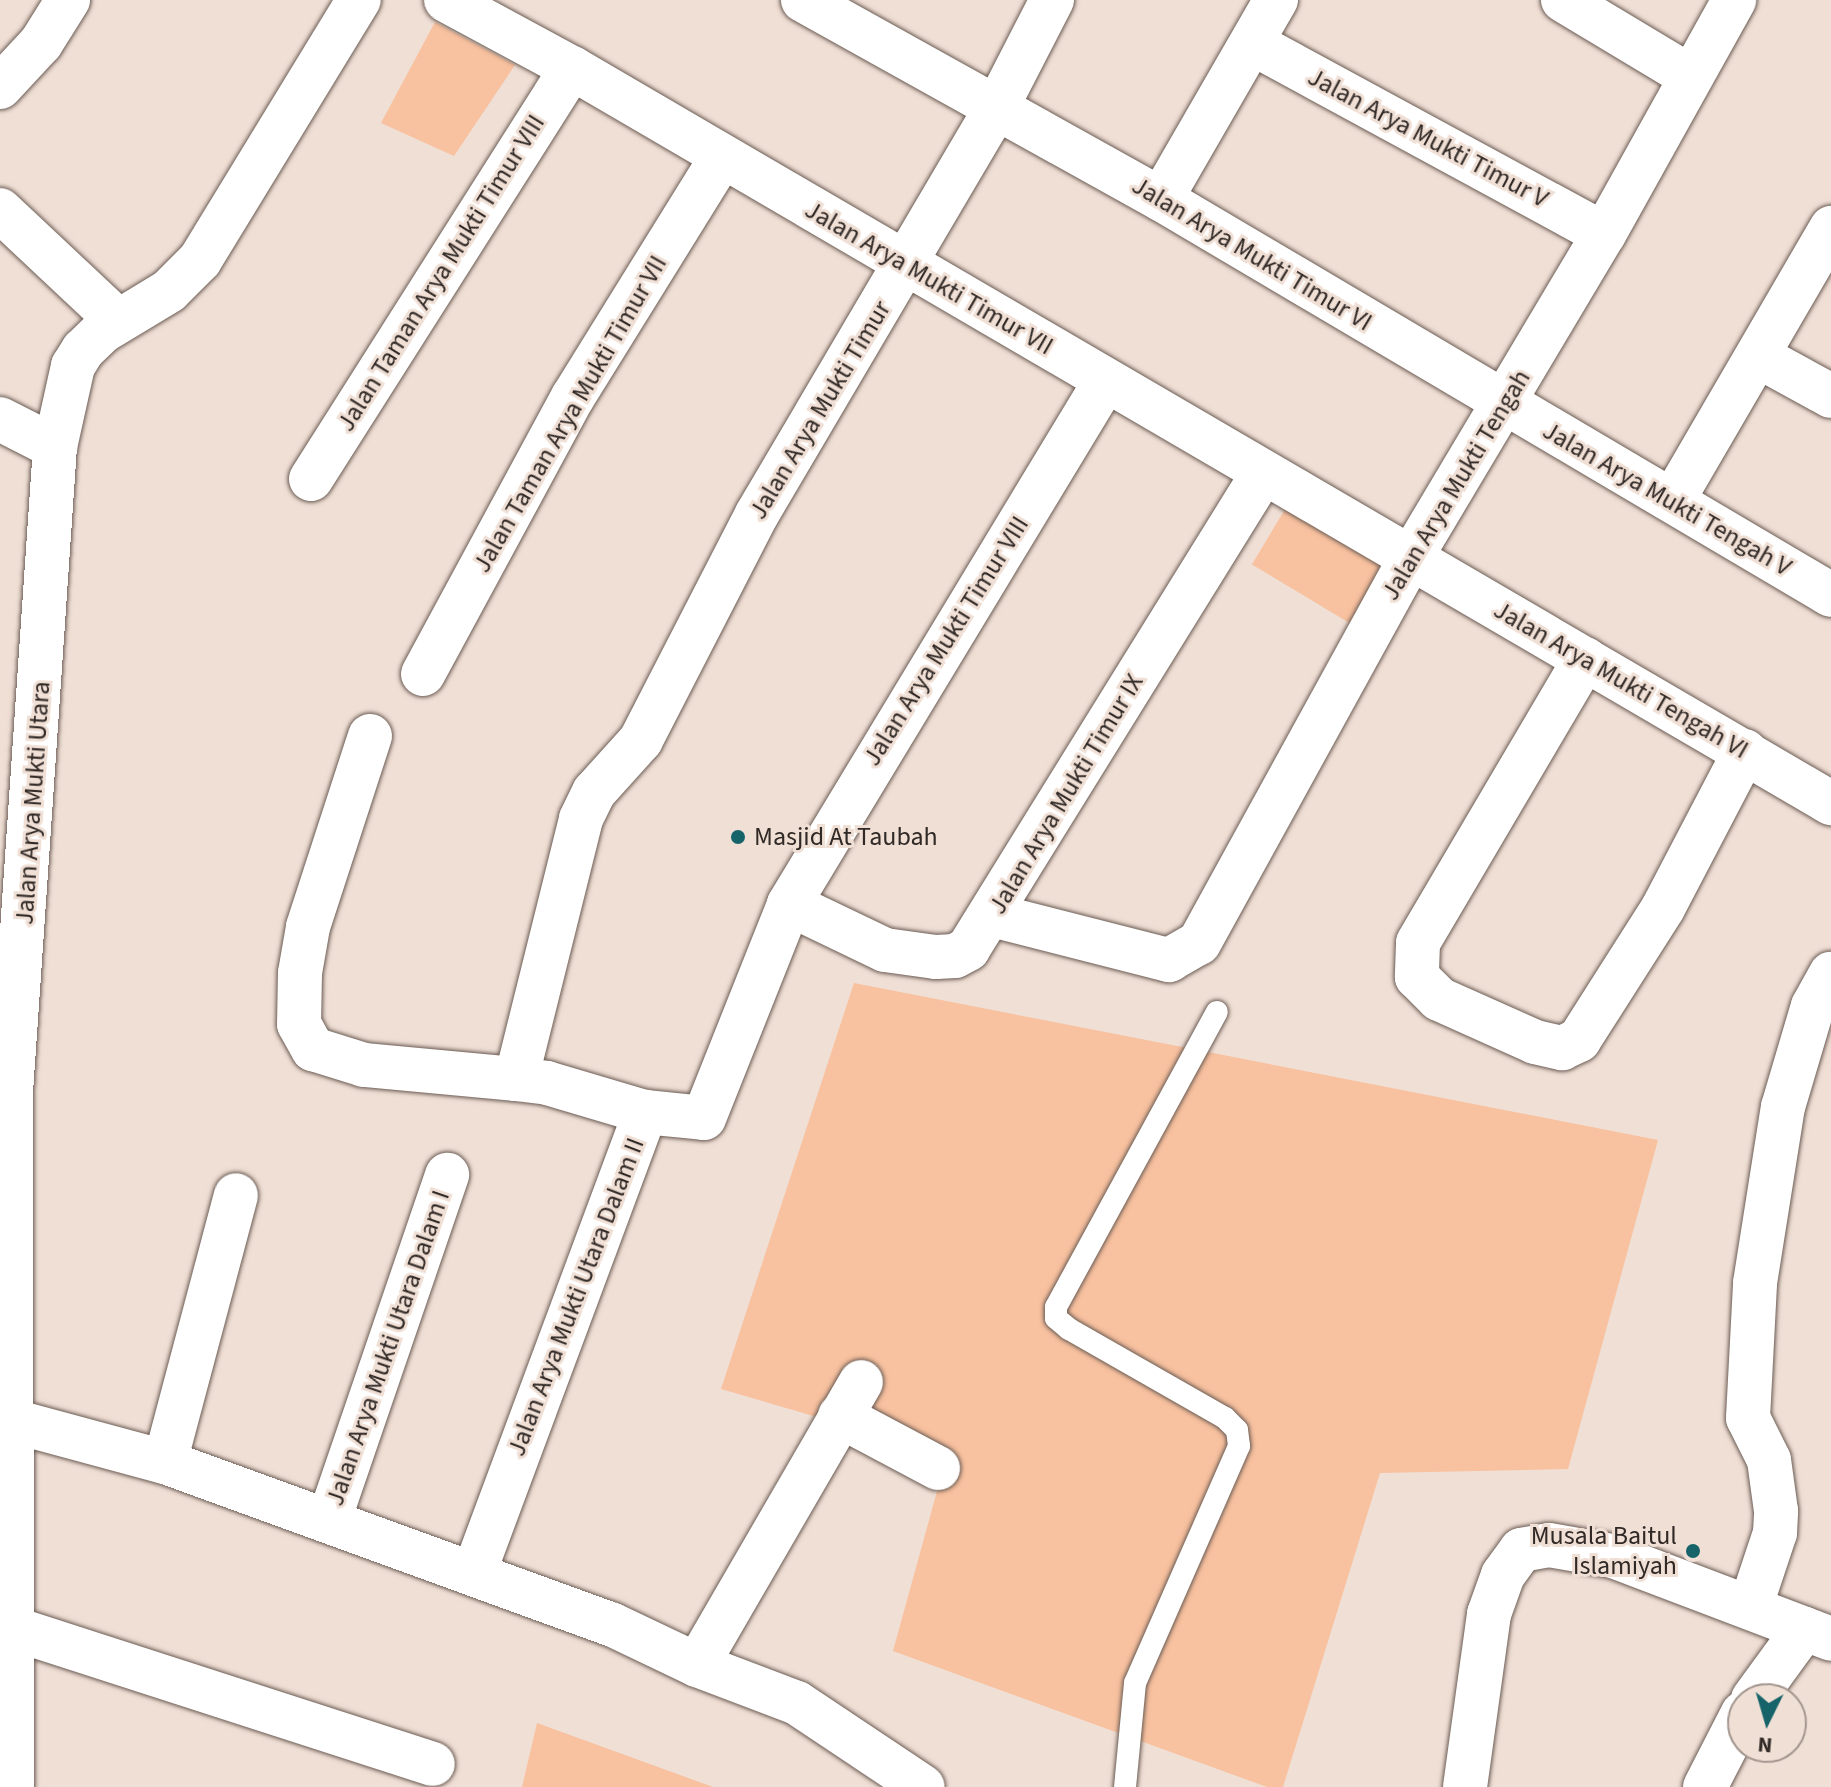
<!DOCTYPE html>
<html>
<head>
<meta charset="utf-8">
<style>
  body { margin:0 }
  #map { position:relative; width:1831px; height:1787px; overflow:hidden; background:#f0dfd5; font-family:"Source Sans 3",sans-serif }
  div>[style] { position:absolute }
  .green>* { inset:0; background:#f8c19f; transform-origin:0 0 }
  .roads { filter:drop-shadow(0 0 2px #6b5c54) drop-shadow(0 0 2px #6b5c54) }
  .service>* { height:22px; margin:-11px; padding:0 11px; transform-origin:11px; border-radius:11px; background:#fff }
  .minor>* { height:44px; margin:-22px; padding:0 22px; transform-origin:22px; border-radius:22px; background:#fff }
  .dots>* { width:22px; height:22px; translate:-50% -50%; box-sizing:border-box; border:4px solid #f0dfd5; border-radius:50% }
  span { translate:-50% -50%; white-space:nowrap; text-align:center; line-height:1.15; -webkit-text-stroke:6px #f0dfd5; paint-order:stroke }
  .street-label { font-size:26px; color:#302926 }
  .poi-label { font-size:26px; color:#302926 }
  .left { translate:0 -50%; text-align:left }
  .right { translate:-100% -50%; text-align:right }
  .north { position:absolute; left:1727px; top:1683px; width:80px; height:80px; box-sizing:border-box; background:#f0dfd5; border:2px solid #a3968f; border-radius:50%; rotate:185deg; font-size:22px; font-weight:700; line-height:32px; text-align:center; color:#302926 }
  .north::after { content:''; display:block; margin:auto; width:28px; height:36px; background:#16646a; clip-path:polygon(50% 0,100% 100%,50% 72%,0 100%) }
</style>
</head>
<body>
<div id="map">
  <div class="green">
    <div style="clip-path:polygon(435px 22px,515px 65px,454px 156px,381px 123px)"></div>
    <div style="left:1290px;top:501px;width:122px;height:74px;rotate:31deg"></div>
    <div style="clip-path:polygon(854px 983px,1658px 1140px,1568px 1469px,1380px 1473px,1283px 1787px,1267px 1787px,893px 1651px,947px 1455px,721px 1389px)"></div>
    <div style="clip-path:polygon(537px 1723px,713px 1787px,522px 1787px)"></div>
  </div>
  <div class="roads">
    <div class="service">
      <div style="left:1125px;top:1787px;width:104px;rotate:-84.5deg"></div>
      <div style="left:1135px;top:1683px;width:259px;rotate:-66.3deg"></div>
      <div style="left:1239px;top:1446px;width:16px;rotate:-97deg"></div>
      <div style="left:1237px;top:1430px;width:17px;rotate:-135deg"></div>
      <div style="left:1225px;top:1418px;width:180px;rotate:-150.3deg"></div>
      <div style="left:1069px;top:1329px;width:17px;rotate:-140deg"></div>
      <div style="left:1056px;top:1318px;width:11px;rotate:-90deg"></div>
      <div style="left:1056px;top:1307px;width:336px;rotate:-61.4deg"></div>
    </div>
    <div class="minor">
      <div style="left:446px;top:0;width:143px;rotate:28.4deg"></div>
      <div style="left:572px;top:68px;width:1458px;rotate:30.28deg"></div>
      <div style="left:803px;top:0;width:410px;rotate:29.1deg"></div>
      <div style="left:1161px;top:199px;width:778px;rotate:30.58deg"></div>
      <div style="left:1052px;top:0;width:118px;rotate:117.2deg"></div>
      <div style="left:998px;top:105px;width:475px;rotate:120.5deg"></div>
      <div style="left:757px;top:514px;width:254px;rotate:117.2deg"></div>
      <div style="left:641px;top:740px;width:70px;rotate:132.1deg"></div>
      <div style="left:594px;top:792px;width:30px;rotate:116deg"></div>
      <div style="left:581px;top:819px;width:268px;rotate:104deg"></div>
      <div style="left:516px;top:1079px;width:31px;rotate:7deg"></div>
      <div style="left:547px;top:1083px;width:102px;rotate:16.5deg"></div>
      <div style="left:645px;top:1112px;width:59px;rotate:5.8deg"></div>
      <div style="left:704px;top:1118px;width:230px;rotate:-68.3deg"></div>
      <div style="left:789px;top:904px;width:612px;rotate:-58.83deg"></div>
      <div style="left:1563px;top:0;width:149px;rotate:31deg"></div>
      <div style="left:1252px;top:43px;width:400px;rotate:28.5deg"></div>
      <div style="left:0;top:87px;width:60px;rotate:-47deg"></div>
      <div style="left:41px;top:43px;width:51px;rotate:-57.9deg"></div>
      <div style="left:1161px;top:199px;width:230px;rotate:-60deg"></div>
      <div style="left:0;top:210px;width:162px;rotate:43.2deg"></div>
      <div style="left:1758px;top:356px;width:83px;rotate:28.7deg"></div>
      <div style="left:0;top:419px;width:62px;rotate:27deg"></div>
      <div style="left:311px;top:479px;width:487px;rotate:-57.6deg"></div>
      <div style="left:1673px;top:500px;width:315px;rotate:-59.8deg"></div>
      <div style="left:1585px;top:659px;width:329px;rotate:120.5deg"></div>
      <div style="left:1418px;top:943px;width:34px;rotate:92deg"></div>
      <div style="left:1417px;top:977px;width:31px;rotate:45deg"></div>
      <div style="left:1439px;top:999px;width:105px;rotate:24.1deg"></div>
      <div style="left:1535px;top:1042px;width:28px;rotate:13deg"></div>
      <div style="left:1562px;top:1048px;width:19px;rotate:-25deg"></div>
      <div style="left:1579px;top:1040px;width:156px;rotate:-57.5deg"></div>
      <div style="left:1663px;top:908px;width:177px;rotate:-62.4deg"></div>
      <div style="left:423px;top:674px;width:315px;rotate:-61.6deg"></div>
      <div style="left:573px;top:397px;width:282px;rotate:-58.2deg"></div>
      <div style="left:370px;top:736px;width:201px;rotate:108deg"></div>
      <div style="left:308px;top:927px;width:47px;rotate:99.9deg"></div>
      <div style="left:300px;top:973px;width:51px;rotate:91.1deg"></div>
      <div style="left:299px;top:1024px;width:29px;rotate:61deg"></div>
      <div style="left:313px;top:1049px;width:53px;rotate:17.4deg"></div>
      <div style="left:364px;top:1065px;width:153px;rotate:5.3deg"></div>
      <div style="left:789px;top:904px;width:106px;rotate:25.6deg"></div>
      <div style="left:885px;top:950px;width:51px;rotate:7.8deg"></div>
      <div style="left:936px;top:957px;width:19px;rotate:-3deg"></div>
      <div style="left:955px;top:956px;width:15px;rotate:-28deg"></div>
      <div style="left:968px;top:949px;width:560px;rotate:-58.21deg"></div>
      <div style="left:992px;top:915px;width:183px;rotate:14.3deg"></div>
      <div style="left:1169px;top:960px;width:34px;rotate:-30deg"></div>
      <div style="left:1199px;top:943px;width:438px;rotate:-61.2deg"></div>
      <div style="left:1410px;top:559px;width:378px;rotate:-59.2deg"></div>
      <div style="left:1604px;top:234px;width:268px;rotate:-60.9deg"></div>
      <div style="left:840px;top:1416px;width:111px;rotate:28deg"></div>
      <div style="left:9px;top:1420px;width:162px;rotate:15.1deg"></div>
      <div style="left:165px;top:1462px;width:475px;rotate:20deg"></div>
      <div style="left:611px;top:1624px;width:95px;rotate:25.5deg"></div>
      <div style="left:697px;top:1665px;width:107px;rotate:20.8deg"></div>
      <div style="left:797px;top:1703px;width:151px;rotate:33.7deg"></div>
      <div style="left:165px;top:1462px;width:276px;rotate:-75.1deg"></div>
      <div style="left:329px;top:1520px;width:365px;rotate:-71.1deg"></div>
      <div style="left:474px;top:1573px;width:492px;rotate:-69.6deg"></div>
      <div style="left:1751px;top:1605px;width:76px;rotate:-71.6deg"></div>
      <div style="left:1775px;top:1533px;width:22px;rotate:-87deg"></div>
      <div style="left:1776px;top:1511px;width:51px;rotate:-97.8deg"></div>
      <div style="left:1769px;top:1460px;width:47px;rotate:-116.6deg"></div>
      <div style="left:1748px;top:1418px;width:135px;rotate:-87deg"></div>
      <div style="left:1755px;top:1283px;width:178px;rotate:-81deg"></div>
      <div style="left:1783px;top:1107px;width:105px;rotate:-73.5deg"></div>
      <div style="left:1813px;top:1006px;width:37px;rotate:-61deg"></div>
      <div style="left:15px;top:1629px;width:439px;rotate:17.9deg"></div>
      <div style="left:697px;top:1665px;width:327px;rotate:-59.9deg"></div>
      <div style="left:1753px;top:1699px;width:87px;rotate:-53.9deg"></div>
      <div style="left:12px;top:1787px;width:695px;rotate:-90.08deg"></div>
      <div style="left:11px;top:1092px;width:646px;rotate:-86.1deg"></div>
      <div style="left:55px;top:447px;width:83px;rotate:-77.5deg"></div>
      <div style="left:73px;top:366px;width:19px;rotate:-58deg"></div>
      <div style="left:83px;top:350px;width:28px;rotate:-44deg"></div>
      <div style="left:103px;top:331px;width:77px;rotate:-31.2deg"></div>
      <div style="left:169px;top:291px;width:44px;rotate:-45deg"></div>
      <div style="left:200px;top:260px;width:305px;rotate:-58.6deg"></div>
      <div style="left:1465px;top:1787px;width:175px;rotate:-82.1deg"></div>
      <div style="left:1489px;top:1614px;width:41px;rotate:-70.3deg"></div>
      <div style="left:1503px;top:1575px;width:31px;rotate:-54deg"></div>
      <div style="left:1521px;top:1550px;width:28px;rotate:-10deg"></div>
      <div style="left:1549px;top:1545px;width:65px;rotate:9.8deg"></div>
      <div style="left:1613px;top:1556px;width:233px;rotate:20.8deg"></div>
      <div style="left:1705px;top:1787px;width:83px;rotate:-62.8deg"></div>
    </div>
  </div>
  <div class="dots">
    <div style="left:738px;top:837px;background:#16646a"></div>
    <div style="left:1693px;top:1551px;background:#16646a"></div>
  </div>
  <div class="street-label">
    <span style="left:1428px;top:138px;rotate:28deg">Jalan Arya Mukti Timur V</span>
    <span style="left:1252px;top:254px;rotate:31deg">Jalan Arya Mukti Timur VI</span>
    <span style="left:441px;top:273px;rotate:-58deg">Jalan Taman Arya Mukti Timur VIII</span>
    <span style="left:929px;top:278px;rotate:30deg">Jalan Arya Mukti Timur VII</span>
    <span style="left:820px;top:410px;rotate:-59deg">Jalan Arya Mukti Timur</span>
    <span style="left:570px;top:414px;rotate:-60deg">Jalan Taman Arya Mukti Timur VII</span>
    <span style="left:1456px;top:485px;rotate:-59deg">Jalan Arya Mukti Tengah</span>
    <span style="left:1667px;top:499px;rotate:30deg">Jalan Arya Mukti Tengah V</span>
    <span style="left:946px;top:641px;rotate:-58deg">Jalan Arya Mukti Timur VIII</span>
    <span style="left:1621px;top:680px;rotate:30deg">Jalan Arya Mukti Tengah VI</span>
    <span style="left:1066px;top:794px;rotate:-59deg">Jalan Arya Mukti Timur IX</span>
    <span style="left:33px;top:803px;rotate:-86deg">Jalan Arya Mukti Utara</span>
    <span style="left:576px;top:1297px;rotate:-69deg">Jalan Arya Mukti Utara Dalam II</span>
    <span style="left:388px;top:1348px;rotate:-71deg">Jalan Arya Mukti Utara Dalam I</span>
  </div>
  <div class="poi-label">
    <span class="left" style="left:754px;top:837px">Masjid At Taubah</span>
    <span class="right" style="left:1677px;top:1551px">Musala Baitul<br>Islamiyah</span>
  </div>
  <div class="north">N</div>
</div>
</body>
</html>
